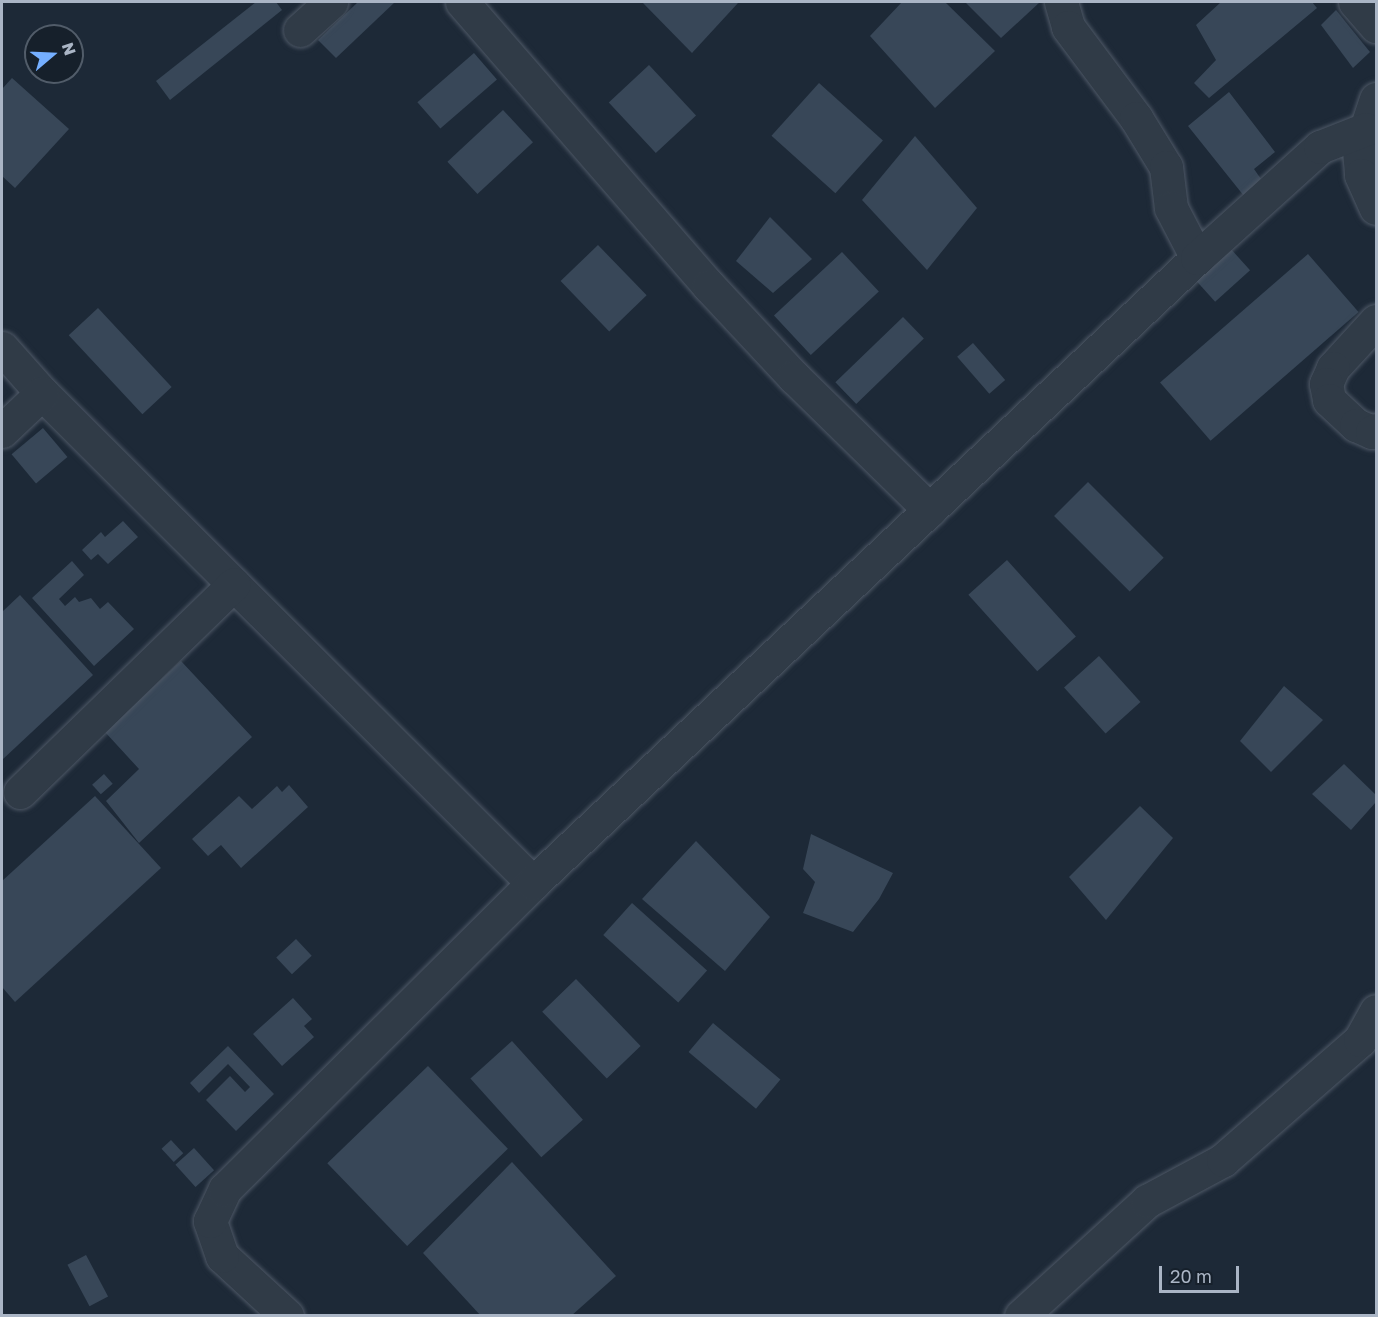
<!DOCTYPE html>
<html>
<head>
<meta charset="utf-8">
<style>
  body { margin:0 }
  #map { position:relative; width:1378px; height:1317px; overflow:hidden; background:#1d2937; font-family:"Golos Text",sans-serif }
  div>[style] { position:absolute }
  .building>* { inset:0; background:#384758; transform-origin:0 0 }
  .roads { filter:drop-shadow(0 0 2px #4e5866) drop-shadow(0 0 2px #4e5866) }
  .minor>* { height:33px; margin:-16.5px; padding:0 16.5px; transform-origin:16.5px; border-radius:16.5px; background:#303b47 }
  span { translate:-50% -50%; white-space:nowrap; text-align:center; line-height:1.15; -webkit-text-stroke:4.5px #16202b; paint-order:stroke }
  .frame { position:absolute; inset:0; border:3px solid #aab5c5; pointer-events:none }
  .north { position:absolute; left:24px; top:24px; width:60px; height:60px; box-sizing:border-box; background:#16202b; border:2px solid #515c69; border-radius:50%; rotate:71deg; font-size:16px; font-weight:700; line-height:24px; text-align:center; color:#aab5c5 }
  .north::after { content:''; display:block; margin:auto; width:21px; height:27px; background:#75afff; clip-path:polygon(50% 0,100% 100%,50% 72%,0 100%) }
  .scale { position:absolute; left:1159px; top:1266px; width:80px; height:27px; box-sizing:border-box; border:3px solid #aab5c5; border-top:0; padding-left:8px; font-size:18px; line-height:21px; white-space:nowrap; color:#aab5c5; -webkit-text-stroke:4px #16202b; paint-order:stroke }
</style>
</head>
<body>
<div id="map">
  <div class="building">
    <div style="clip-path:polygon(256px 2px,276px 2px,282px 10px,170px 100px,156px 81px)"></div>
    <div style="clip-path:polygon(358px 2px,395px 2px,336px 58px,318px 40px)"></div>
    <div style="clip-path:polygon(642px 2px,737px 2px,738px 3px,692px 53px)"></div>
    <div style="clip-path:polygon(902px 2px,945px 2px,995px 51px,935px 108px,870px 36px)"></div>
    <div style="clip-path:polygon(965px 2px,1040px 2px,1001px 38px)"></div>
    <div style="clip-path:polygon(1221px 2px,1312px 2px,1317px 8px,1209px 98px,1194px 83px,1216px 60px,1196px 25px)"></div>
    <div style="clip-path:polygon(1336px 10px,1370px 52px,1353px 68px,1321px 25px)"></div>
    <div style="left:474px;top:53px;width:35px;height:75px;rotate:49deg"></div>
    <div style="left:649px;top:65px;width:69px;height:55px;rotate:47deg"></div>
    <div style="clip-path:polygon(12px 78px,69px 129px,15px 188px,2px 176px,2px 89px)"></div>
    <div style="left:819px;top:83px;width:86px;height:71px;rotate:42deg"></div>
    <div style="clip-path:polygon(1229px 92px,1275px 152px,1254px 169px,1261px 179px,1244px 196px,1188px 126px)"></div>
    <div style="left:503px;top:110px;width:44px;height:76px;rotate:47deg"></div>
    <div style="clip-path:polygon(915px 136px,977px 208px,927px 270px,862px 200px)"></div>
    <div style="clip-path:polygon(770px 217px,812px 259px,773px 293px,736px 261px)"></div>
    <div style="left:598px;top:245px;width:70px;height:52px;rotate:46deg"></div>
    <div style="left:1230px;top:248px;width:30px;height:47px;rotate:48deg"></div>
    <div style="left:842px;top:252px;width:54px;height:93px;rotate:47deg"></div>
    <div style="left:1308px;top:254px;width:77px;height:196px;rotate:49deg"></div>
    <div style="left:98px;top:308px;width:108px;height:40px;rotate:47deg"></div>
    <div style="left:903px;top:317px;width:30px;height:94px;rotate:46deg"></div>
    <div style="left:973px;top:343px;width:49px;height:21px;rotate:49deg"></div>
    <div style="left:43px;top:428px;width:38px;height:41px;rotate:50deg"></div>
    <div style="left:1088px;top:482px;width:107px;height:48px;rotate:45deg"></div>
    <div style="clip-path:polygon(123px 521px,138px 537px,108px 564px,98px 554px,91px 560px,82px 550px,101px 532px,105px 537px)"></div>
    <div style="left:1007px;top:560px;width:103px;height:52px;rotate:48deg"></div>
    <div style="clip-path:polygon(72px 561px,84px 575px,59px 599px,65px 606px,75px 597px,79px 602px,91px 598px,100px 609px,108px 602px,134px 629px,94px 666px,32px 598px)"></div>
    <div style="clip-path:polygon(20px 595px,93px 675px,2px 760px,2px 612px)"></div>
    <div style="left:1099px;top:656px;width:62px;height:47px;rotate:48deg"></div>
    <div style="clip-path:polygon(181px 661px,252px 737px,139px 843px,106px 801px,139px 769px,105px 732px)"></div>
    <div style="clip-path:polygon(1284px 686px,1323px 720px,1271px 772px,1240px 741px)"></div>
    <div style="clip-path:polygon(1344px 764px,1376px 795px,1376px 802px,1351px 830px,1312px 794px)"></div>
    <div style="left:104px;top:774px;width:13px;height:16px;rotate:48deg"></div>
    <div style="clip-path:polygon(289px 785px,308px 807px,241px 868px,221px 845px,208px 856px,192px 839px,239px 796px,252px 809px,277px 786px,282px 792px)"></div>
    <div style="clip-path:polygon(95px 796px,161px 868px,15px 1002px,2px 987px,2px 881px)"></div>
    <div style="clip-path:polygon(1140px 806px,1173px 838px,1106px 920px,1069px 877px)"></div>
    <div style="clip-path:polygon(811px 834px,893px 873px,879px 899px,853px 932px,803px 913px,815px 882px,803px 869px)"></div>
    <div style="clip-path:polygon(696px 841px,770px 917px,725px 971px,642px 899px)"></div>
    <div style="left:632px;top:903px;width:101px;height:43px;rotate:42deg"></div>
    <div style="left:296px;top:939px;width:23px;height:27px;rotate:47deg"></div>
    <div style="left:576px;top:979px;width:93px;height:47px;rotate:46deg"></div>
    <div style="clip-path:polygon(293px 998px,312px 1019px,304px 1026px,314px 1037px,282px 1066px,253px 1034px)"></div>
    <div style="left:713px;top:1023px;width:88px;height:38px;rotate:40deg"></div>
    <div style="left:512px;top:1041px;width:106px;height:56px;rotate:48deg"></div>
    <div style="clip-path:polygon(228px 1046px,274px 1094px,236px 1131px,206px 1100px,230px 1076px,245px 1092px,250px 1087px,228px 1064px,199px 1093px,190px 1083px)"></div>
    <div style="left:428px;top:1066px;width:115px;height:140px;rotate:46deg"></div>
    <div style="left:171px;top:1140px;width:18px;height:13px;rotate:47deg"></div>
    <div style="left:194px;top:1148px;width:30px;height:25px;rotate:48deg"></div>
    <div style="clip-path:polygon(512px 1162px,616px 1276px,571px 1316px,481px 1316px,423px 1253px)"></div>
    <div style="left:86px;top:1255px;width:47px;height:21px;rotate:62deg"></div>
  </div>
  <div class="roads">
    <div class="minor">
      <div style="left:462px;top:2px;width:376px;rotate:49deg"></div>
      <div style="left:709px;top:286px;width:125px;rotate:47deg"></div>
      <div style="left:794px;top:377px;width:190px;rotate:44.4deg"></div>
      <div style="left:1061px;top:2px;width:26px;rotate:74deg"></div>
      <div style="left:1068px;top:27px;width:114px;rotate:53.2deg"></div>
      <div style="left:1136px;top:118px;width:57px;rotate:58.5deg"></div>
      <div style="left:1166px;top:167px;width:41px;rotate:83deg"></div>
      <div style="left:1171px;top:208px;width:56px;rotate:62.5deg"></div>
      <div style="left:1355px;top:2px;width:32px;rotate:49deg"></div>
      <div style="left:300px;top:30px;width:42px;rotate:-42.1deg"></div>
      <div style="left:1376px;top:99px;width:54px;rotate:108.4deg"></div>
      <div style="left:1359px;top:150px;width:25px;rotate:85deg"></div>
      <div style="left:1361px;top:175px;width:36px;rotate:66deg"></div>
      <div style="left:1376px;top:321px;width:64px;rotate:132.5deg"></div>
      <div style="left:1333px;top:368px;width:17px;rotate:114deg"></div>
      <div style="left:1326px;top:384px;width:16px;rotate:79deg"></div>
      <div style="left:1329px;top:400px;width:37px;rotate:43deg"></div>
      <div style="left:1356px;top:425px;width:17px;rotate:24deg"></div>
      <div style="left:1372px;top:432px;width:4px;rotate:-27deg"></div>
      <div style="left:2px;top:348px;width:60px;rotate:48.4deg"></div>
      <div style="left:42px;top:393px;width:694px;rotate:44.94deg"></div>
      <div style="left:2px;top:431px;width:55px;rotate:-43.5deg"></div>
      <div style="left:20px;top:792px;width:298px;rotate:-44.2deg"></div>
      <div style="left:287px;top:1316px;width:88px;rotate:-137.3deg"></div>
      <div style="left:222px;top:1256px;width:37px;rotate:-109deg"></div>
      <div style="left:210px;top:1221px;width:35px;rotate:-65deg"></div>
      <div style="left:225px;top:1189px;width:434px;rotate:-44.8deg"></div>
      <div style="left:533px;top:883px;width:912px;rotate:-43.27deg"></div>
      <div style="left:1197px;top:258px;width:166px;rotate:-42.1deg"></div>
      <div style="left:1320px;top:147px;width:49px;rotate:-21.4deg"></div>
      <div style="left:1021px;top:1316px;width:171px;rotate:-42.4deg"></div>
      <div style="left:1147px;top:1201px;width:86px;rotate:-28.3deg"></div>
      <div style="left:1223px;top:1160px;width:182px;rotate:-41.2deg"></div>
      <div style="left:1360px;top:1040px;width:33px;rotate:-61deg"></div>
    </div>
  </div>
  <div class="frame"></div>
  <div class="north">N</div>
  <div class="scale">20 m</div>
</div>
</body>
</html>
